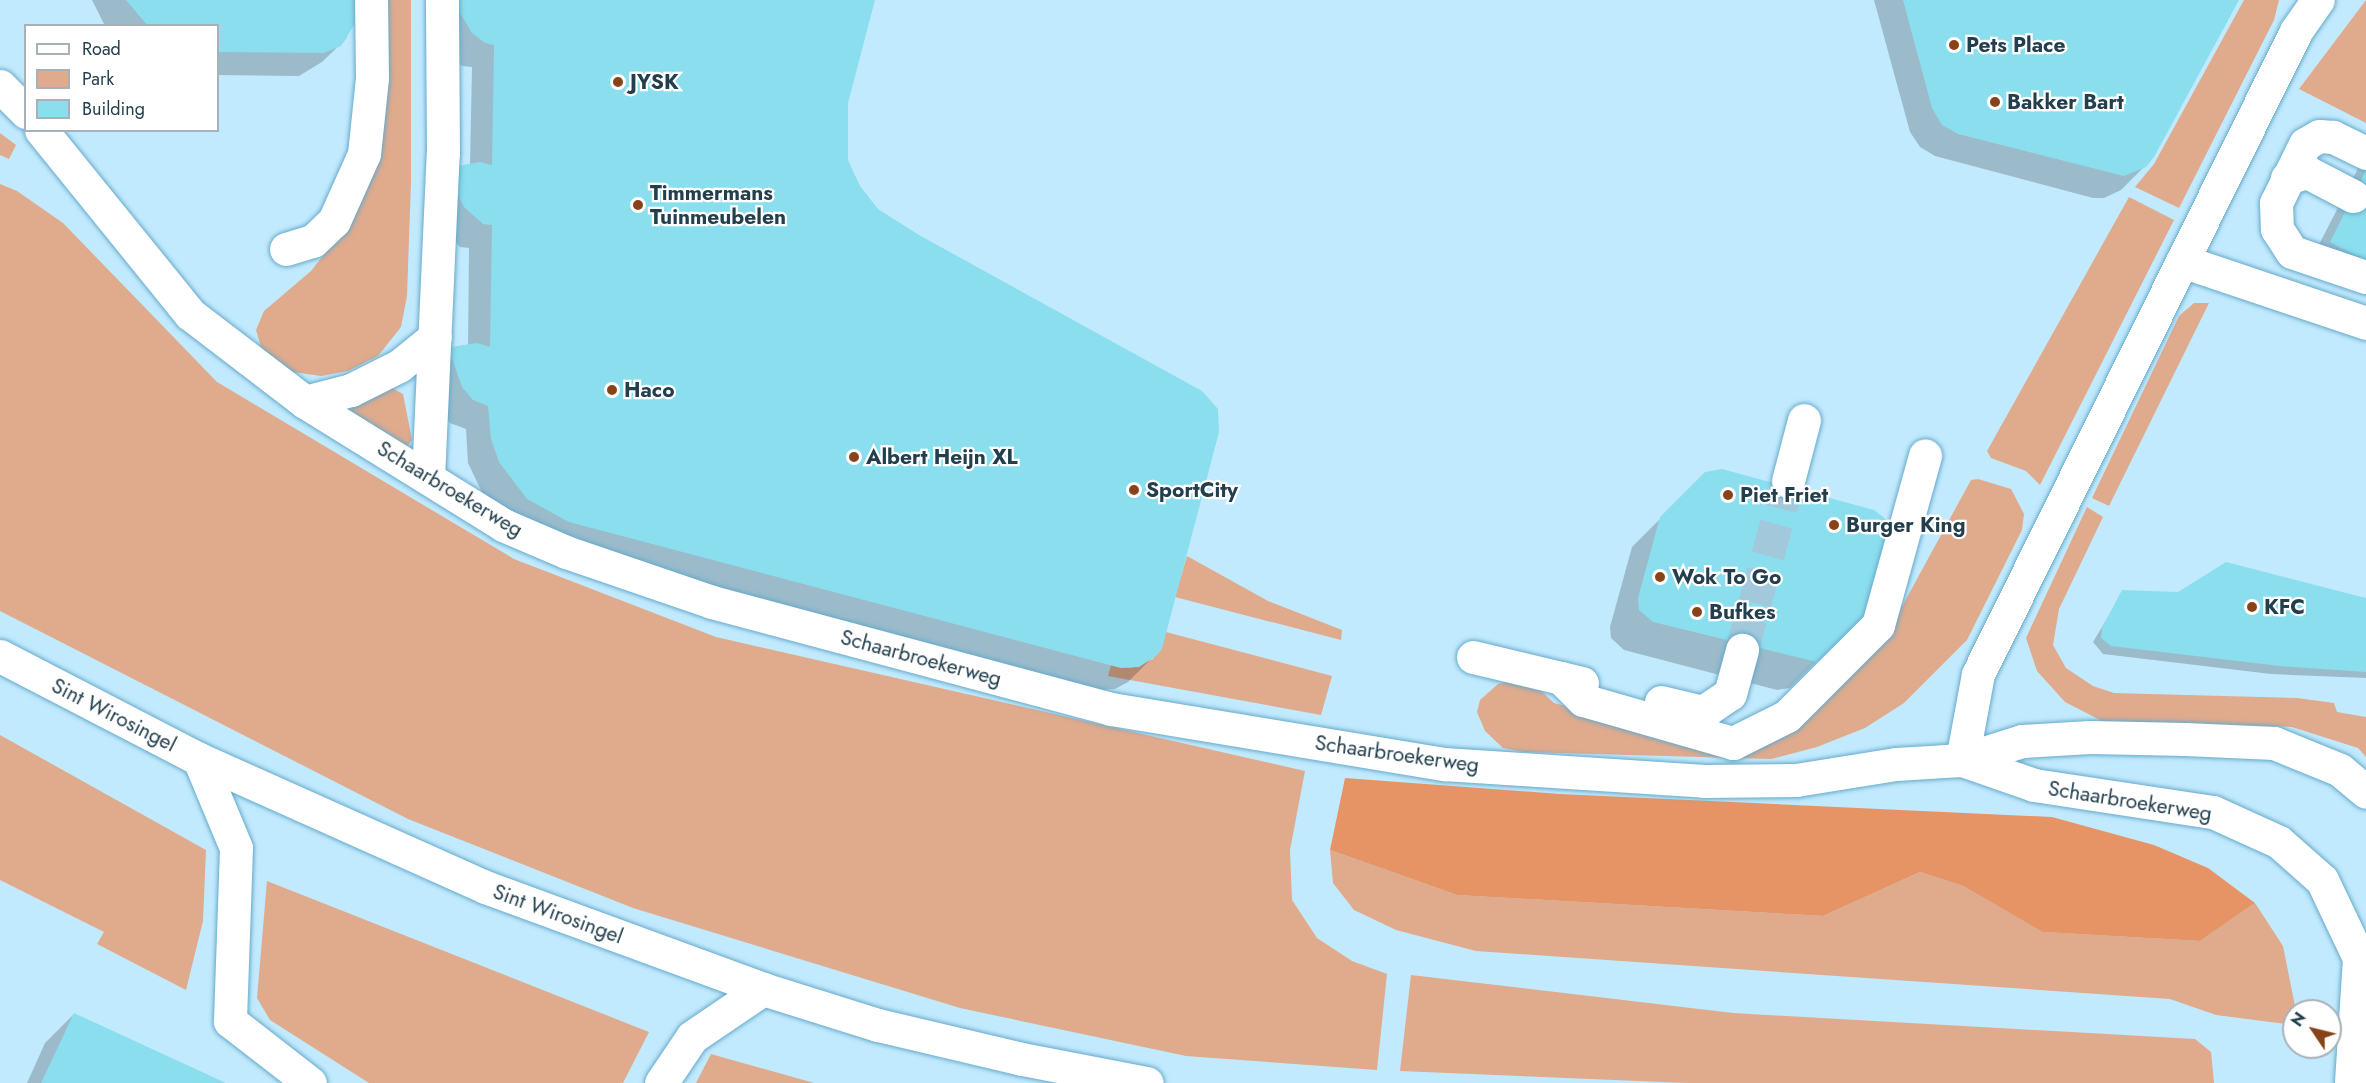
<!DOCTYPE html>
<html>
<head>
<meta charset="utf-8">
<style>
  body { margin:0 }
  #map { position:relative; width:2366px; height:1083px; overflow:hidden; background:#c2eafe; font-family:Jost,sans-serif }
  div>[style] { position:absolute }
  .green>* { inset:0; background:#e0aa8d }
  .forest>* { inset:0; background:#e69466 }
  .shadow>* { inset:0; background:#0003 }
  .building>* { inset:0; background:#8bdeed }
  .minor-tunnel>* { height:33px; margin-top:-16.5px; transform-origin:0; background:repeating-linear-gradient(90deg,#a2c8db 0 33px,transparent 0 49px) }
  .roads { filter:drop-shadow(0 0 2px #66aaca) drop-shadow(0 0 2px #66aaca) }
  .minor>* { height:33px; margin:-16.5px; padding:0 16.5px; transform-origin:16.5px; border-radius:16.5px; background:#fff }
  .major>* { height:33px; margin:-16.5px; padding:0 16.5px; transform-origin:16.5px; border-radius:16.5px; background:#fff }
  .dots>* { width:16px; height:16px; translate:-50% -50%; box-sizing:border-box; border:3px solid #fff; border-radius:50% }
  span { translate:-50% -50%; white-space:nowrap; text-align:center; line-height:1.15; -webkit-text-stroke:4.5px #fff; paint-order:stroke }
  .poi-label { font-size:21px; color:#233f4d; font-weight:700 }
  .left { translate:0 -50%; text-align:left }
  .street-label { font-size:21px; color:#233f4d }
  .legend { position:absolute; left:24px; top:24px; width:195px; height:108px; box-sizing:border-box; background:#fff; border:2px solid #a7b2b8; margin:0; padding:8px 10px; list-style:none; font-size:18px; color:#233f4d }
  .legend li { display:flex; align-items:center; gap:12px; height:30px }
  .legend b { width:30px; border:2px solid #a7b2b8 }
  .north { position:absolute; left:2282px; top:999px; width:60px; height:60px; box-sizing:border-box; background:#fff; border:2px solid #a7b2b8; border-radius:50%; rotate:305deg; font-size:16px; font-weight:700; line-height:24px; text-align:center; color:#233f4d }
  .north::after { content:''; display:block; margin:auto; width:21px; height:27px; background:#884418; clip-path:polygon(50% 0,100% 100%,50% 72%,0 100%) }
</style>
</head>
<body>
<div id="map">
  <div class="green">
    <div style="clip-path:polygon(381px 0,411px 0,411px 183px,407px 296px,401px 327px,378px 356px,348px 371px,321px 376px,286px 371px,263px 354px,256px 330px,264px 311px,311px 271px,333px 243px)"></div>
    <div style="clip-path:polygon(2244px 0,2279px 0,2274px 20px,2179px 208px,2135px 187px,2154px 164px)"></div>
    <div style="clip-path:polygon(2366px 0,2366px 123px,2299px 89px)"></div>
    <div style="clip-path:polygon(0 133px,16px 145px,9px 159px,0 155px)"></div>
    <div style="clip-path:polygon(0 184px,17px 191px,63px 223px,217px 382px,514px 559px,716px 637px,1305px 771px,1290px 850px,1292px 900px,1317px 938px,1352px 961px,1387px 974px,1377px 1070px,1186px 1056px,960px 1008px,633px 908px,408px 819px,0 611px)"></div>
    <div style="clip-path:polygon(2129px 197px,2174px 220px,2040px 485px,2026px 471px,1991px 458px,1987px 451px)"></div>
    <div style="clip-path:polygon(2194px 303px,2209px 303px,2109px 506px,2092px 498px,2179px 316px)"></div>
    <div style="clip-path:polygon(390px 387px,403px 394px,412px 440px,405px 449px,349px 415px,355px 402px)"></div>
    <div style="clip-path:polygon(1978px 479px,2011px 489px,2024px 514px,2022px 530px,1967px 640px,1904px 703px,1865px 728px,1817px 747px,1771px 759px,1524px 752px,1503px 748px,1485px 731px,1477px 712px,1480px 700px,1498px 684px,1519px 678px,1540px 690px,1554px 703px,1730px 750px,1893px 623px,1971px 480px)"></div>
    <div style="clip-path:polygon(2087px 507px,2103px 517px,2059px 609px,2053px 645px,2066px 668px,2093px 686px,2114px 693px,2297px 698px,2334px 703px,2337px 712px,2366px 717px,2366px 757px,2358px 748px,2292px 727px,2102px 721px,2065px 702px,2037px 671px,2026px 638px)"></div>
    <div style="clip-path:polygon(1187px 556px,1268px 601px,1342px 630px,1341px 640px,1175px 597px)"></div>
    <div style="clip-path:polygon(1166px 632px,1332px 676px,1321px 715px,1108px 676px,1111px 665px,1131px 668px,1153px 659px)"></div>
    <div style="clip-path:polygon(0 735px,206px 850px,203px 921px,186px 990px,97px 944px,104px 932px,0 880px)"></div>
    <div style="clip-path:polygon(1330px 850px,1457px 895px,1823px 916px,1920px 872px,1963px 886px,2044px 932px,2200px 941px,2255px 903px,2283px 946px,2296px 1011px,2294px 1025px,2216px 1015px,2170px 999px,1476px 951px,1396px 930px,1354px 910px,1333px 883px)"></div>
    <div style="clip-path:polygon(267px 881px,649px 1032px,623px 1083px,369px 1083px,270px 1020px,257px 998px)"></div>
    <div style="clip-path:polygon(1411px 975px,1733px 1013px,2195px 1039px,2211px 1052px,2214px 1083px,1687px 1083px,1400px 1071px)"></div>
    <div style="clip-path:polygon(711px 1054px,814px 1083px,696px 1083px)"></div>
  </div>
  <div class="forest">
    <div style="clip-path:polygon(1345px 778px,1560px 794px,2052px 817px,2154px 845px,2208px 868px,2255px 903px,2200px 941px,2043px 932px,1963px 886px,1920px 872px,1823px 916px,1457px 895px,1330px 850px)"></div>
  </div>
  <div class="shadow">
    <div style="clip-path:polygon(92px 0,354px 0,356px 13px,346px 39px,322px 62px,299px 76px,218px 75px,218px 26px,105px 26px)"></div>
    <div style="clip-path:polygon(442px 0,873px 0,846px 103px,847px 160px,859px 187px,1152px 658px,1128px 682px,1115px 689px,1097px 690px,546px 544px,488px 505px,468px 463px,466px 429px,450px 423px,435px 404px,451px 348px,468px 346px,469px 248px,460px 247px,442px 230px,470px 165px,472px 67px,462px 66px,444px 49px)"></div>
    <div style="clip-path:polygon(1874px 0,2236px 0,2145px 166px,2121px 190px,2104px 198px,2093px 198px,1935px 156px,1920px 147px,1910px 132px)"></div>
    <div style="clip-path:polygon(2366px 153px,2366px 295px,2308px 266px)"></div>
    <div style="clip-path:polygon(1721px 471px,1880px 515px,1886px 521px,1819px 659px,1790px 688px,1777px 690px,1624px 650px,1611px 638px,1610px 627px,1632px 547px,1706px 473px)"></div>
    <div style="clip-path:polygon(2123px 592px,2366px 603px,2366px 678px,2271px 674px,2103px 654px,2093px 642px)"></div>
    <div style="clip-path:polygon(74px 1014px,222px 1083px,27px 1083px,45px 1043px)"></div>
  </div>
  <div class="building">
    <div style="clip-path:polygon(126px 0,356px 0,356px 22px,341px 46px,324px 53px,218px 52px,218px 26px,148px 26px)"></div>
    <div style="clip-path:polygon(457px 0,875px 0,848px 103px,848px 160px,860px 186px,878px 209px,919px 235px,1202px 391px,1218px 409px,1219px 432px,1162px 649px,1156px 656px,1139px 667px,1121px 668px,569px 522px,527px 499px,499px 462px,491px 439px,488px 406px,473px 400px,462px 387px,451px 355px,450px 347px,477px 343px,490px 347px,492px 225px,483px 224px,464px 207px,456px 191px,452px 167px,480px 162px,492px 165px,494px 45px,485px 43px,472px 33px,459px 11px)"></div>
    <div style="clip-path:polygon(1903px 0,2239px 0,2154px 157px,2146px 167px,2124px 176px,1958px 134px,1942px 125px,1932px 108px)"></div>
    <div style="clip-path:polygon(2366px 170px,2366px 261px,2330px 242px)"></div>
    <div style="clip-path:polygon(1722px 469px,1874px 510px,1887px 520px,1889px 528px,1864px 619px,1817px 662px,1653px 622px,1639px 610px,1638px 598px,1660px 517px,1705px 472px)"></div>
    <div style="clip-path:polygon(2226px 562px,2366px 598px,2366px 672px,2280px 666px,2111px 646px,2101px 638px,2102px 628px,2122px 590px,2178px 592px)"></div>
    <div style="clip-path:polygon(74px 1013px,226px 1083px,41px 1083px)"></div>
  </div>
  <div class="minor-tunnel">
    <div style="left:1742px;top:650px;width:175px;rotate:-74.8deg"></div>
  </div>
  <div class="roads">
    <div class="minor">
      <div style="left:0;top:86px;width:37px;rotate:45deg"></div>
      <div style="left:41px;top:130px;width:237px;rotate:51deg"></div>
      <div style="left:190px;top:314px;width:145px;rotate:37.4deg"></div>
      <div style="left:305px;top:402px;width:233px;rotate:31.8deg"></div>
      <div style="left:503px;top:525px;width:69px;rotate:23.2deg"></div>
      <div style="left:566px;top:552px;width:154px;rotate:18.9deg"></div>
      <div style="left:712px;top:602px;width:413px;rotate:15deg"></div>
      <div style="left:1111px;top:709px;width:338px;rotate:9.4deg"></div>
      <div style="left:1444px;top:764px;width:261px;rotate:3.7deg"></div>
      <div style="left:1704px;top:781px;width:92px;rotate:-0.6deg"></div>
      <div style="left:1796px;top:780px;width:101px;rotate:-9.1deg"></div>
      <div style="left:1896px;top:764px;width:66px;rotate:-3.5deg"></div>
      <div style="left:1962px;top:760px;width:63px;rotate:-17.6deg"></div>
      <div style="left:2022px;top:741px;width:68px;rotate:-3.4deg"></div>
      <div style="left:2090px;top:737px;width:95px;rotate:1.2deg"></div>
      <div style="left:2185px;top:739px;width:89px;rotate:2.6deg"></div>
      <div style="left:2274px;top:743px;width:71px;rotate:22.2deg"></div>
      <div style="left:2340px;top:770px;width:34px;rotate:40deg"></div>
      <div style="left:2366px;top:153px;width:37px;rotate:-154deg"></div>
      <div style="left:2333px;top:137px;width:14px;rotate:-176deg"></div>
      <div style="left:2319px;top:136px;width:16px;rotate:150deg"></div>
      <div style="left:2305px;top:144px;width:66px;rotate:116.2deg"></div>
      <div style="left:2276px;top:203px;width:26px;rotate:88deg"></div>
      <div style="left:2277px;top:229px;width:27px;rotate:57deg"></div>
      <div style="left:2292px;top:252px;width:78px;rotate:18.7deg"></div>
      <div style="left:2287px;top:178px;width:21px;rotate:-17deg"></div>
      <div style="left:2307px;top:172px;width:52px;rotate:27.6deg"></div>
      <div style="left:286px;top:249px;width:28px;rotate:-17deg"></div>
      <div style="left:313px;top:241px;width:29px;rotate:-44deg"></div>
      <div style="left:334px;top:221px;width:73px;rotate:-65.9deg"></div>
      <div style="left:364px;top:154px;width:76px;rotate:-84deg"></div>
      <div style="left:372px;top:78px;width:78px;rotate:-90.7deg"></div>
      <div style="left:2182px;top:261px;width:194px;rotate:18.6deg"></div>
      <div style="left:305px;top:402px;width:48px;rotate:-14.6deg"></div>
      <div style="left:351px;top:390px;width:54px;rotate:-26.6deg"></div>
      <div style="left:399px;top:366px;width:46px;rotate:-38.9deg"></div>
      <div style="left:428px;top:478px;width:325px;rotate:-87.4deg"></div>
      <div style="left:443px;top:153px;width:153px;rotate:-90.4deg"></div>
      <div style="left:1788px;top:481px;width:63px;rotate:-75.3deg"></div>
      <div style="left:1473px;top:657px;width:112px;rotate:13.4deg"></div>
      <div style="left:1561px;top:678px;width:31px;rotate:45deg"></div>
      <div style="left:1583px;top:700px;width:156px;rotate:16deg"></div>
      <div style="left:1733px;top:743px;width:60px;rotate:-26.6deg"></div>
      <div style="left:1787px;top:716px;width:129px;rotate:-45deg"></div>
      <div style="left:1878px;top:625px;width:176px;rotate:-74.5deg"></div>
      <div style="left:1661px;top:702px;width:43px;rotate:13.4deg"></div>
      <div style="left:1703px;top:712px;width:32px;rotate:-34deg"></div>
      <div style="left:1730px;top:694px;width:46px;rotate:-74.7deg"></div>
      <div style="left:199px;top:759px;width:96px;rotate:67.4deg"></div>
      <div style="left:236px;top:848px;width:173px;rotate:92deg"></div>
      <div style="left:230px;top:1021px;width:101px;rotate:37.8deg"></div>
      <div style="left:1962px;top:760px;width:87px;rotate:-79.5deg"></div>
      <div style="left:1978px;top:674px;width:717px;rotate:-63.68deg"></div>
      <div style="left:2296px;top:31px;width:38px;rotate:-55deg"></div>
      <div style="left:1962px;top:760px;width:76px;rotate:19.1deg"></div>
      <div style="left:2034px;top:785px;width:181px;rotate:8.6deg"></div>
      <div style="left:2213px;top:812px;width:72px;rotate:24.4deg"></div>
      <div style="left:2279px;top:842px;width:57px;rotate:41.5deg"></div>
      <div style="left:2322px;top:880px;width:86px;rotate:64.6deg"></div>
      <div style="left:2359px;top:958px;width:125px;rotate:93.7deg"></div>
      <div style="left:661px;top:1083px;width:55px;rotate:-56deg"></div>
      <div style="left:692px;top:1037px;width:86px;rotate:-34.1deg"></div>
    </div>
    <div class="major">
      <div style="left:0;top:656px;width:224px;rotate:27.4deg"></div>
      <div style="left:199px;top:759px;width:313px;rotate:24.1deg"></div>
      <div style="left:485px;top:887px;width:296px;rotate:20.1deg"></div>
      <div style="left:763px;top:989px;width:121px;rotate:17.4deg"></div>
      <div style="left:878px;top:1025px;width:148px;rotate:13.3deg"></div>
      <div style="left:1022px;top:1059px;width:127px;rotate:10.9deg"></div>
    </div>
  </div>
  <div class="dots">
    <div style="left:1954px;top:45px;background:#884418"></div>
    <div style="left:618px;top:82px;background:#884418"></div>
    <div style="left:1995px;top:102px;background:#884418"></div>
    <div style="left:638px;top:205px;background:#884418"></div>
    <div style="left:612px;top:390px;background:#884418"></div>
    <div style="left:854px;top:457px;background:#884418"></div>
    <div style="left:1134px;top:490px;background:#884418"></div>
    <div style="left:1728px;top:495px;background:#884418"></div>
    <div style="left:1834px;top:525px;background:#884418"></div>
    <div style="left:1660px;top:577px;background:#884418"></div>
    <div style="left:2252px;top:607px;background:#884418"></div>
    <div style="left:1697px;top:612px;background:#884418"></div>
  </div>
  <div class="poi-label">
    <span class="left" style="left:1966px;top:45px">Pets Place</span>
    <span class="left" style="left:630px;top:82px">JYSK</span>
    <span class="left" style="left:2007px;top:102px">Bakker Bart</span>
    <span class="left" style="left:650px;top:205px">Timmermans<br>Tuinmeubelen</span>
    <span class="left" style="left:624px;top:390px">Haco</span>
    <span class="left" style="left:866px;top:457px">Albert Heijn XL</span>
    <span class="left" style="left:1146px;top:490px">SportCity</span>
    <span class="left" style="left:1740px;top:495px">Piet Friet</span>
    <span class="left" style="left:1846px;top:525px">Burger King</span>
    <span class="left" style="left:1672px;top:577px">Wok To Go</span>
    <span class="left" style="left:2264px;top:607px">KFC</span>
    <span class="left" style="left:1709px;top:612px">Bufkes</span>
  </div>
  <div class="street-label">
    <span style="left:450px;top:489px;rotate:31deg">Schaarbroekerweg</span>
    <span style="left:921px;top:658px;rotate:15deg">Schaarbroekerweg</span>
    <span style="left:114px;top:715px;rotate:27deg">Sint Wirosingel</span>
    <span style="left:1397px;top:754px;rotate:8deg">Schaarbroekerweg</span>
    <span style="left:2130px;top:801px;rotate:9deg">Schaarbroekerweg</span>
    <span style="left:558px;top:914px;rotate:20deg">Sint Wirosingel</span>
  </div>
  <ul class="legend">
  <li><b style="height:8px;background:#fff"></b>Road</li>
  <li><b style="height:16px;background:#e0aa8d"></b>Park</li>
  <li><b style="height:16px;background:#8bdeed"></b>Building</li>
  </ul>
  <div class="north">N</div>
</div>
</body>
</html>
